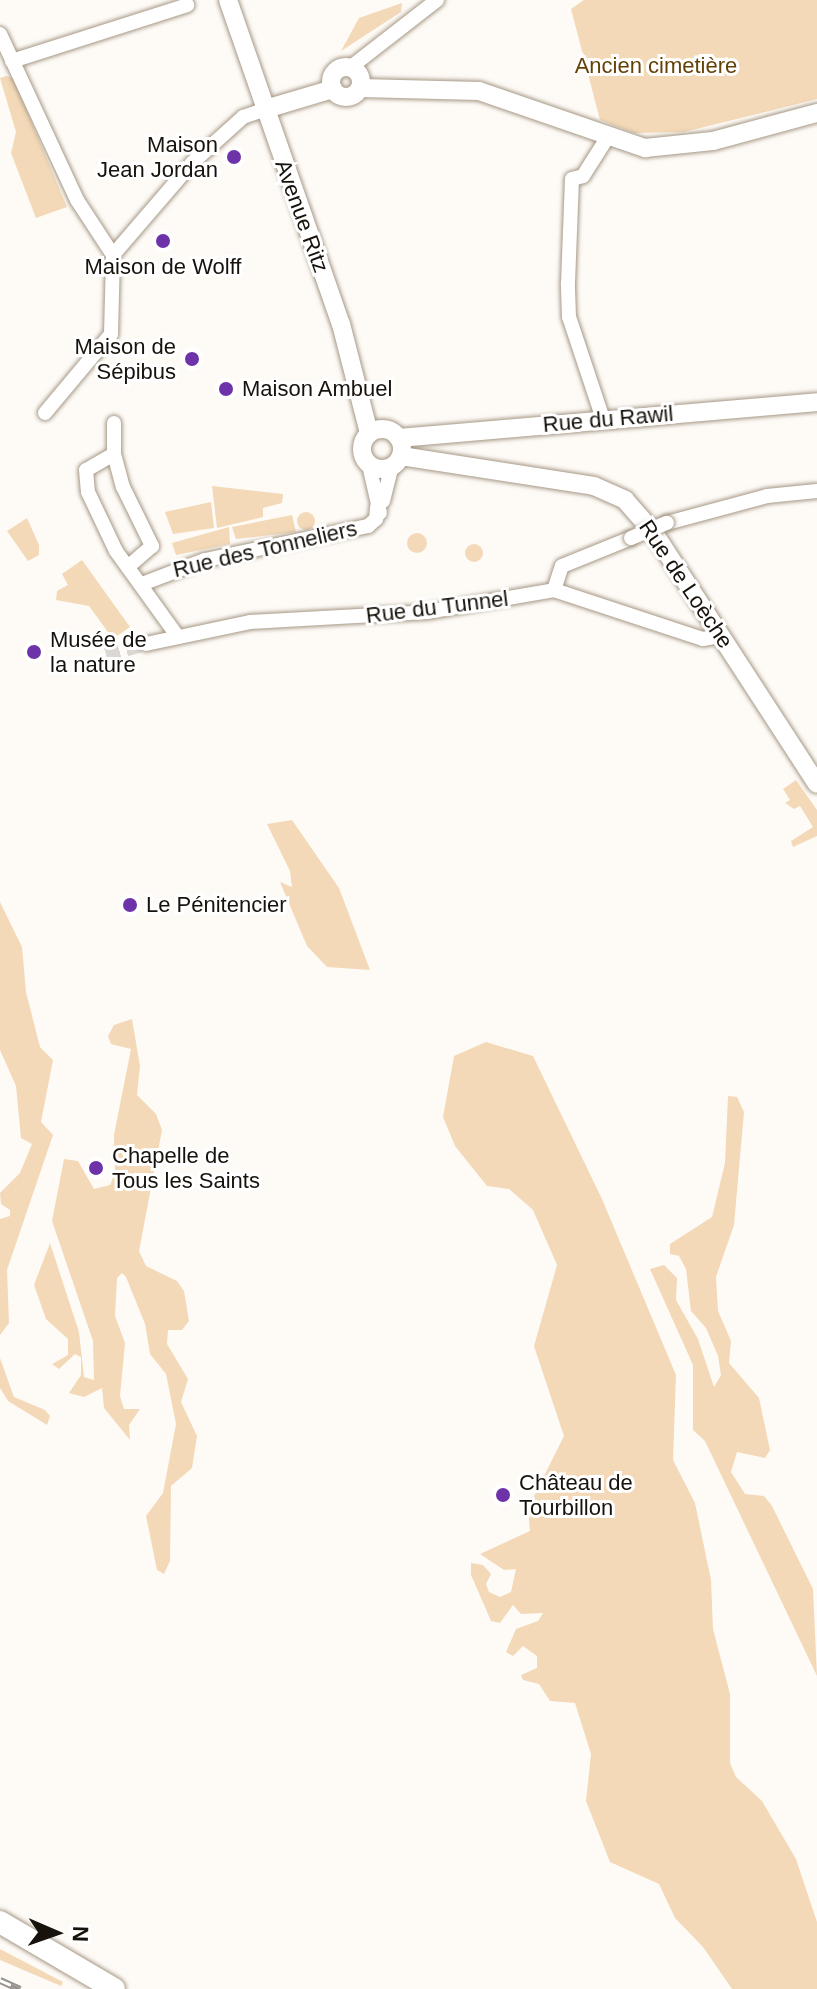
<!DOCTYPE html>
<html>
<head>
<meta charset="utf-8">
<style>
  body { margin:0 }
  #map { position:relative; width:817px; height:1989px; overflow:hidden; background:#fefbf7; font-family:Helvetica,sans-serif }
  div>[style] { position:absolute }
  .green>* { inset:0; background:#f3d9b7 }
  .round { border-radius:50% }
  .minor-tunnel>* { height:14px; margin-top:-7px; transform-origin:0; background:repeating-linear-gradient(90deg,#dbd8d4 0 14px,transparent 0 21px) }
  .roads { filter:drop-shadow(0 0 2px #a69885) drop-shadow(0 0 2px #a69885) }
  .minor>* { height:14px; margin:-7px; padding:0 7px; transform-origin:7px; border-radius:7px; background:#fff }
  .tertiary>* { height:18px; margin:-9px; padding:0 9px; transform-origin:9px; border-radius:9px; background:#fff }
  .tertiary>.ring { margin:-9px; padding:0; box-sizing:content-box; background:none; border:18px solid #fff; border-radius:50% }
  .primary>* { height:22px; margin:-11px; padding:0 11px; transform-origin:11px; border-radius:11px; background:#fff }
  .rail>* { height:7px; margin-top:-3.5px; transform-origin:0; background:repeating-linear-gradient(90deg,#fff 0 12px,#95918c 0 24px); box-sizing:border-box; border-block:2px solid #95918c }
  .bridges { filter:drop-shadow(0 0 2px #a69885) drop-shadow(0 0 2px #a69885) }
  .minor-bridge>* { height:14px; margin:-7px; padding:0 7px; transform-origin:7px; border-radius:7px; background:#fff }
  .dots>* { width:22px; height:22px; translate:-50% -50%; box-sizing:border-box; border:4px solid #fff; border-radius:50% }
  span { translate:-50% -50%; white-space:nowrap; text-align:center; line-height:1.15; -webkit-text-stroke:6px #fff; paint-order:stroke }
  .park-label { font-size:22px; color:#634207 }
  .poi-label { font-size:22px; color:#17120b }
  .right { translate:-100% -50%; text-align:right }
  .left { translate:0 -50%; text-align:left }
  .street-label { font-size:22px; color:#17120b }
  .north { position:absolute; left:16px; top:1893px; width:80px; height:80px; -webkit-text-stroke:6px #fff; paint-order:stroke; rotate:92deg; font-size:22px; font-weight:700; line-height:32px; text-align:center; color:#17120b }
  .north::after { content:''; display:block; margin:auto; width:28px; height:36px; background:#17120b; clip-path:polygon(50% 0,100% 100%,50% 72%,0 100%) }
</style>
</head>
<body>
<div id="map">
  <div class="green">
    <div style="clip-path:polygon(584px 0,817px 0,817px 99px,684px 132px,634px 133px,600px 120px,571px 9px)"></div>
    <div style="clip-path:polygon(402px 3px,401px 12px,341px 51px,359px 18px)"></div>
    <div style="clip-path:polygon(6px 76px,13px 78px,67px 207px,36px 218px,11px 153px,16px 132px,0 78px)"></div>
    <div style="clip-path:polygon(212px 486px,283px 494px,282px 503px,263px 508px,263px 517px,217px 528px)"></div>
    <div style="clip-path:polygon(211px 502px,214px 528px,173px 534px,165px 512px)"></div>
    <div class="round" style="left:297px;top:512px;width:18px;height:18px"></div>
    <div style="clip-path:polygon(292px 515px,296px 532px,236px 539px,232px 527px)"></div>
    <div style="clip-path:polygon(27px 518px,39px 545px,39px 555px,28px 561px,7px 531px)"></div>
    <div style="clip-path:polygon(229px 527px,230px 544px,176px 555px,172px 543px)"></div>
    <div class="round" style="left:407px;top:533px;width:20px;height:20px"></div>
    <div class="round" style="left:465px;top:544px;width:18px;height:18px"></div>
    <div style="clip-path:polygon(82px 560px,130px 627px,113px 639px,89px 606px,56px 600px,57px 591px,68px 585px,62px 574px)"></div>
    <div style="clip-path:polygon(796px 780px,817px 810px,817px 836px,793px 847px,791px 841px,813px 827px,800px 806px,794px 809px,785px 803px,790px 800px,783px 789px)"></div>
    <div style="clip-path:polygon(292px 820px,339px 888px,370px 970px,327px 967px,307px 946px,280px 882px,292px 887px,290px 871px,267px 824px)"></div>
    <div style="clip-path:polygon(0 902px,22px 947px,26px 992px,40px 1047px,53px 1060px,41px 1122px,53px 1135px,7px 1270px,9px 1323px,0 1335px,0 1219px,10px 1216px,10px 1210px,1px 1204px,0 1193px,20px 1173px,32px 1144px,21px 1138px,16px 1086px,0 1050px)"></div>
    <div style="clip-path:polygon(132px 1019px,140px 1066px,137px 1095px,156px 1114px,162px 1130px,139px 1251px,146px 1266px,177px 1281px,184px 1291px,189px 1321px,182px 1330px,168px 1330px,167px 1344px,188px 1379px,181px 1402px,197px 1436px,192px 1468px,171px 1486px,170px 1561px,164px 1574px,157px 1570px,146px 1516px,163px 1493px,176px 1424px,166px 1374px,150px 1354px,145px 1324px,126px 1277px,122px 1273px,117px 1278px,115px 1316px,125px 1343px,120px 1396px,124px 1409px,140px 1409px,129px 1425px,130px 1440px,104px 1408px,102px 1388px,84px 1397px,69px 1393px,81px 1375px,81px 1357px,75px 1354px,59px 1369px,52px 1364px,68px 1355px,68px 1339px,46px 1319px,34px 1285px,50px 1243px,79px 1332px,84px 1377px,94px 1380px,93px 1341px,52px 1221px,64px 1159px,78px 1161px,94px 1189px,110px 1185px,115px 1173px,114px 1135px,131px 1049px,111px 1044px,108px 1036px,114px 1025px)"></div>
    <div style="clip-path:polygon(486px 1042px,533px 1056px,602px 1199px,676px 1375px,673px 1460px,695px 1503px,711px 1580px,713px 1629px,730px 1694px,730px 1763px,736px 1777px,762px 1801px,796px 1859px,817px 1922px,817px 1989px,732px 1989px,703px 1947px,675px 1918px,659px 1884px,610px 1862px,586px 1801px,591px 1754px,575px 1703px,550px 1701px,539px 1684px,523px 1680px,521px 1675px,537px 1668px,537px 1656px,523px 1646px,513px 1656px,506px 1652px,516px 1629px,538px 1621px,543px 1613px,521px 1614px,513px 1605px,500px 1623px,491px 1621px,471px 1575px,471px 1563px,483px 1565px,491px 1574px,486px 1584px,489px 1592px,500px 1597px,511px 1592px,516px 1569px,504px 1570px,480px 1554px,530px 1531px,528px 1508px,564px 1436px,534px 1346px,557px 1265px,533px 1210px,509px 1189px,487px 1186px,455px 1146px,443px 1117px,454px 1056px)"></div>
    <div style="clip-path:polygon(728px 1096px,737px 1097px,744px 1112px,734px 1225px,716px 1277px,718px 1311px,731px 1341px,729px 1363px,759px 1398px,770px 1450px,765px 1458px,737px 1452px,731px 1472px,745px 1494px,764px 1496px,772px 1506px,813px 1589px,817px 1676px,705px 1441px,693px 1430px,693px 1365px,650px 1269px,664px 1265px,677px 1278px,676px 1300px,698px 1339px,714px 1387px,721px 1375px,718px 1356px,706px 1328px,691px 1311px,686px 1269px,679px 1256px,670px 1254px,670px 1244px,712px 1217px,725px 1163px)"></div>
    <div style="clip-path:polygon(0 1358px,14px 1397px,45px 1410px,50px 1416px,47px 1425px,8px 1401px,0 1388px)"></div>
    <div style="clip-path:polygon(0 1949px,63px 1982px,61px 1986px,0 1960px)"></div>
  </div>
  <div class="minor-tunnel">
    <div style="left:106px;top:655px;width:41px;rotate:-15.4deg"></div>
  </div>
  <div class="roads">
    <div class="minor">
      <div style="left:0;top:34px;width:183px;rotate:65.1deg"></div>
      <div style="left:77px;top:200px;width:66px;rotate:56.8deg"></div>
      <div style="left:12px;top:61px;width:184px;rotate:-17.7deg"></div>
      <div style="left:351px;top:67px;width:109px;rotate:-37.9deg"></div>
      <div style="left:45px;top:413px;width:103px;rotate:-50.1deg"></div>
      <div style="left:111px;top:334px;width:79px;rotate:-88.5deg"></div>
      <div style="left:113px;top:255px;width:121px;rotate:-49.3deg"></div>
      <div style="left:192px;top:163px;width:69px;rotate:-42deg"></div>
      <div style="left:243px;top:117px;width:28px;rotate:-19deg"></div>
      <div style="left:603px;top:419px;width:108px;rotate:-108.4deg"></div>
      <div style="left:569px;top:317px;width:34px;rotate:-92deg"></div>
      <div style="left:568px;top:283px;width:104px;rotate:-87.8deg"></div>
      <div style="left:572px;top:179px;width:11px;rotate:-15deg"></div>
      <div style="left:583px;top:176px;width:45px;rotate:-57.7deg"></div>
      <div style="left:114px;top:423px;width:31px;rotate:90deg"></div>
      <div style="left:114px;top:454px;width:34px;rotate:75deg"></div>
      <div style="left:123px;top:487px;width:66px;rotate:63.8deg"></div>
      <div style="left:152px;top:546px;width:32px;rotate:139deg"></div>
      <div style="left:114px;top:454px;width:32px;rotate:150deg"></div>
      <div style="left:86px;top:470px;width:22px;rotate:85deg"></div>
      <div style="left:88px;top:492px;width:65px;rotate:64.6deg"></div>
      <div style="left:116px;top:551px;width:106px;rotate:54.2deg"></div>
      <div style="left:369px;top:465px;width:49px;rotate:77.1deg"></div>
      <div style="left:383px;top:501px;width:36px;rotate:-76deg"></div>
      <div style="left:667px;top:523px;width:104px;rotate:-15.1deg"></div>
      <div style="left:767px;top:496px;width:50px;rotate:-5.7deg"></div>
      <div style="left:142px;top:584px;width:67px;rotate:-20.9deg"></div>
      <div style="left:205px;top:560px;width:167px;rotate:-11.8deg"></div>
      <div style="left:368px;top:526px;width:11px;rotate:-41deg"></div>
      <div style="left:376px;top:519px;width:12px;rotate:-85deg"></div>
      <div style="left:554px;top:590px;width:25px;rotate:-72deg"></div>
      <div style="left:562px;top:566px;width:74px;rotate:-22.1deg"></div>
      <div style="left:146px;top:644px;width:106px;rotate:-11.9deg"></div>
      <div style="left:250px;top:622px;width:177px;rotate:-3.2deg"></div>
      <div style="left:427px;top:612px;width:129px;rotate:-9.8deg"></div>
      <div style="left:554px;top:590px;width:157px;rotate:18.2deg"></div>
      <div style="left:703px;top:639px;width:17px;rotate:-10deg"></div>
    </div>
    <div class="tertiary">
      <div style="left:228px;top:0;width:343px;rotate:70.8deg"></div>
      <div style="left:341px;top:324px;width:113px;rotate:75.6deg"></div>
      <div class="ring" style="left:331px;top:67px;width:12px;height:12px"></div>
      <div style="left:361px;top:88px;width:118px;rotate:1.5deg"></div>
      <div style="left:479px;top:91px;width:176px;rotate:19deg"></div>
      <div style="left:645px;top:148px;width:68px;rotate:-5.9deg"></div>
      <div style="left:713px;top:141px;width:108px;rotate:-15.1deg"></div>
      <div style="left:269px;top:108px;width:67px;rotate:-16.5deg"></div>
      <div class="ring" style="left:362px;top:429px;width:22px;height:22px"></div>
      <div style="left:399px;top:438px;width:420px;rotate:-4.9deg"></div>
      <div style="left:401px;top:456px;width:195px;rotate:8.8deg"></div>
      <div style="left:594px;top:486px;width:34px;rotate:24deg"></div>
      <div style="left:625px;top:500px;width:44px;rotate:48.7deg"></div>
      <div style="left:654px;top:533px;width:299px;rotate:57deg"></div>
    </div>
    <div class="primary">
      <div style="left:0;top:1922px;width:132px;rotate:30.4deg"></div>
    </div>
  </div>
  <div class="rail">
    <div style="left:0;top:1980px;width:22px;rotate:24deg"></div>
  </div>
  <div class="bridges">
    <div class="minor-bridge">
      <div style="left:631px;top:538px;width:39px;rotate:-23deg"></div>
    </div>
  </div>
  <div class="dots">
    <div style="left:234px;top:157px;background:#6f33a9"></div>
    <div style="left:163px;top:241px;background:#6f33a9"></div>
    <div style="left:192px;top:359px;background:#6f33a9"></div>
    <div style="left:226px;top:389px;background:#6f33a9"></div>
    <div style="left:34px;top:652px;background:#6f33a9"></div>
    <div style="left:130px;top:905px;background:#6f33a9"></div>
    <div style="left:96px;top:1168px;background:#6f33a9"></div>
    <div style="left:503px;top:1495px;background:#6f33a9"></div>
  </div>
  <div class="park-label">
    <span style="left:656px;top:66px">Ancien cimetière</span>
  </div>
  <div class="poi-label">
    <span class="right" style="left:218px;top:157px">Maison<br>Jean Jordan</span>
    <span style="left:163px;top:267px">Maison de Wolff</span>
    <span class="right" style="left:176px;top:359px">Maison de<br>Sépibus</span>
    <span class="left" style="left:242px;top:389px">Maison Ambuel</span>
    <span class="left" style="left:50px;top:652px">Musée de<br>la nature</span>
    <span class="left" style="left:146px;top:905px">Le Pénitencier</span>
    <span class="left" style="left:112px;top:1168px">Chapelle de<br>Tous les Saints</span>
    <span class="left" style="left:519px;top:1495px">Château de<br>Tourbillon</span>
  </div>
  <div class="street-label">
    <span style="left:302px;top:216px;rotate:70deg">Avenue Ritz</span>
    <span style="left:608px;top:419px;rotate:-5deg">Rue du Rawil</span>
    <span style="left:265px;top:549px;rotate:-13deg">Rue des Tonneliers</span>
    <span style="left:686px;top:584px;rotate:56deg">Rue de Loèche</span>
    <span style="left:437px;top:607px;rotate:-7deg">Rue du Tunnel</span>
  </div>
  <div class="north">N</div>
</div>
</body>
</html>
